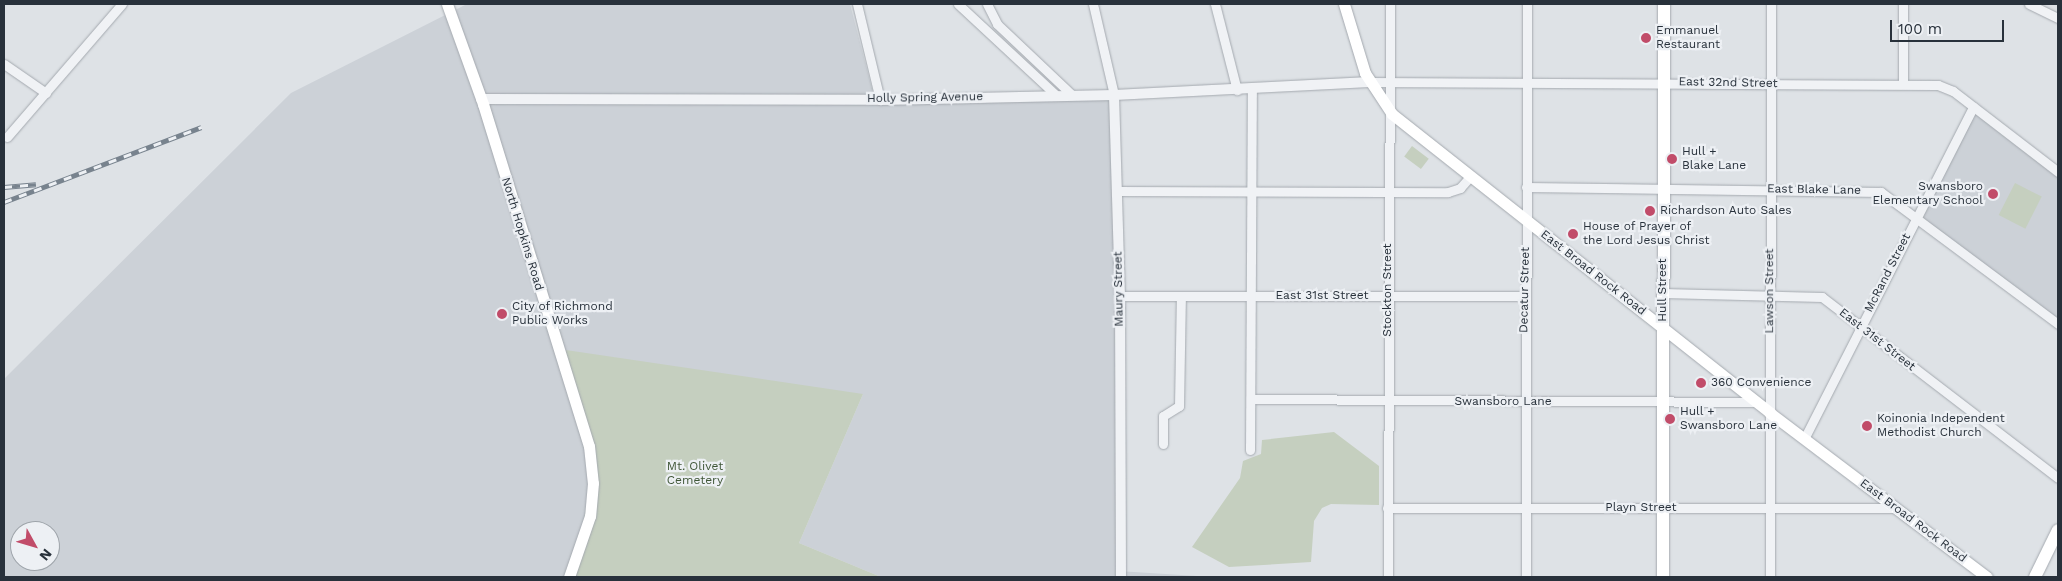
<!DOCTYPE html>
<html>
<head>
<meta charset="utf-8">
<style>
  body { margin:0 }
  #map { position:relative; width:2062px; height:581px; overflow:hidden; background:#dee2e6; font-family:"Work Sans",sans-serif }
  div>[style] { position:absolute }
  .built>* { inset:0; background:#ccd1d7 }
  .green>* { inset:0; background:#c5cfbf; transform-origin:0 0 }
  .roads { filter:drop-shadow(0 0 1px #a4a9af) drop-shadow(0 0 1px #a4a9af) }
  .minor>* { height:9px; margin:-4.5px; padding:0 4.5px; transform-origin:4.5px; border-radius:4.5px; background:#f0f2f5 }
  .tertiary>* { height:10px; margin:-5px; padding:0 5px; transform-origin:5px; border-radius:5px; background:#f0f2f5 }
  .secondary>* { height:11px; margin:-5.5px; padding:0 5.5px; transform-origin:5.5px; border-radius:5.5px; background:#fff }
  .primary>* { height:12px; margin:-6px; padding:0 6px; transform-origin:6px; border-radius:6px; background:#fff }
  .rail>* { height:4.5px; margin-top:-2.25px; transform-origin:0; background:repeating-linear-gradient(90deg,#edf0f4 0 8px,#78838e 0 16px); box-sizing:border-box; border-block:1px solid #78838e }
  .dots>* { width:14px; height:14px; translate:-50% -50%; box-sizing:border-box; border:2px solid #edf0f4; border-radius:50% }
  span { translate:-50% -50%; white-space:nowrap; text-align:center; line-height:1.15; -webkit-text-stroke:4.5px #edf0f4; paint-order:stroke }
  .poi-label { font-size:12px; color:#28313b }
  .left { translate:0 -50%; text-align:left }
  .right { translate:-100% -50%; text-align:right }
  .street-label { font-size:12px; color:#28313b }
  .park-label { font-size:12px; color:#3f5637 }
  .frame { position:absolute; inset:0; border:5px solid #28313b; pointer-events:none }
  .north { position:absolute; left:10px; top:521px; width:50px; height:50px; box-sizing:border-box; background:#edf0f4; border:1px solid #9ea4aa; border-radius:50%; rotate:129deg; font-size:14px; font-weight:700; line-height:20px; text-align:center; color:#28313b }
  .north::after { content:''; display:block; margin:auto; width:18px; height:22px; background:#c14c69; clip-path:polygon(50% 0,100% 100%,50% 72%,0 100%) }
  .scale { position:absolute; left:1890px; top:20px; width:114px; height:22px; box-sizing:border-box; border:2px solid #28313b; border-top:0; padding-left:6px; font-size:15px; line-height:18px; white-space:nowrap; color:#28313b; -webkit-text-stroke:4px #edf0f4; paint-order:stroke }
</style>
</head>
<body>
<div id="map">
  <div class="built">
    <div style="clip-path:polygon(evenodd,467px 4px,850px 4px,875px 100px,1114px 93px,1118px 571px,1213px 577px,881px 577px,799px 543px,863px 394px,578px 411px,591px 480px,586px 517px,567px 577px,4px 577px,4px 379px,291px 93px,467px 4px,20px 531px,50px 531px,50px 561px,20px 561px,20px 531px)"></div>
    <div style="clip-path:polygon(1972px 106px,2058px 172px,2058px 324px,1917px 216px)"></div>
  </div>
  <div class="green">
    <div style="left:1412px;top:146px;width:21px;height:13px;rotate:37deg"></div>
    <div style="left:2015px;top:183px;width:30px;height:36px;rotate:27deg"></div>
    <div style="clip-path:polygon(559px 349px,863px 394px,799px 543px,881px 577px,567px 577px,578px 552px,591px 480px,586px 445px)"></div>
    <div style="clip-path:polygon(1334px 432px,1379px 466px,1379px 505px,1331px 504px,1322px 508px,1314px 521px,1311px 562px,1229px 567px,1192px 547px,1240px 478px,1243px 461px,1261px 454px,1262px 440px)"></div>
  </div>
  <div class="roads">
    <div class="minor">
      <div style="left:857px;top:4px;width:99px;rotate:76.5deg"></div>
      <div style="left:958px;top:4px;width:134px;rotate:42.9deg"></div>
      <div style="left:987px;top:4px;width:22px;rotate:63deg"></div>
      <div style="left:997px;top:24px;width:103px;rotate:43.4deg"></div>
      <div style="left:1093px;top:4px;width:93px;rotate:77deg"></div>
      <div style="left:1215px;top:4px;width:89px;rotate:75.7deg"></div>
      <div style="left:1903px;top:4px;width:80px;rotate:90deg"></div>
      <div style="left:2029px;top:4px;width:32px;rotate:26deg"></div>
      <div style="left:4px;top:64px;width:51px;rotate:34.6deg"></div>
      <div style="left:1370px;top:82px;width:568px;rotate:0.3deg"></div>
      <div style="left:1938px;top:85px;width:16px;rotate:22deg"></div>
      <div style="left:1953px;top:91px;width:133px;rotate:37.6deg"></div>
      <div style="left:7px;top:137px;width:176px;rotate:-49.2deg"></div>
      <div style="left:1526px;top:187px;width:355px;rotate:0.8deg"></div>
      <div style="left:1881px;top:192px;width:221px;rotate:36.7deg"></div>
      <div style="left:1117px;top:191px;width:331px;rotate:0.2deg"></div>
      <div style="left:1448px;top:192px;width:13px;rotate:-18deg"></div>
      <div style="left:1460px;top:188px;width:15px;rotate:-48deg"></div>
      <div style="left:1663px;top:293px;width:159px;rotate:1.4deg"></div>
      <div style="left:1822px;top:297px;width:297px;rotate:37.5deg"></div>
      <div style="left:1120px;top:296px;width:404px"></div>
      <div style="left:1251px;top:399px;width:505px;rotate:0.34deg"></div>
      <div style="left:1804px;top:439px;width:373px;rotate:-63deg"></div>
      <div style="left:1163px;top:444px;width:28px;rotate:-90deg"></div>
      <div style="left:1163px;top:416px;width:19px;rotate:-32deg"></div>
      <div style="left:1179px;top:406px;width:110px;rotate:-89deg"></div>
      <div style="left:1250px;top:450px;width:361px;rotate:-89.7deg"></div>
      <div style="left:1387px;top:508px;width:508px"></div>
      <div style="left:1388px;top:577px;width:573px;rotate:-89.8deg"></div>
      <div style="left:1526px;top:577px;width:573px;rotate:-89.9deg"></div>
      <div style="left:1770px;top:577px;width:573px;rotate:-89.9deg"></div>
    </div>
    <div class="tertiary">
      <div style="left:1114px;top:95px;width:201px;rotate:88.3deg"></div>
      <div style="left:1120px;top:296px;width:281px;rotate:89.8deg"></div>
      <div style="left:481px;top:99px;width:399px;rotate:0.1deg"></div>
      <div style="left:880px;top:100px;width:234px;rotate:-1.2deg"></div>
      <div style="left:1114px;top:95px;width:256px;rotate:-2.9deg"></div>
    </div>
    <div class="secondary">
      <div style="left:447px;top:4px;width:106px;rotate:70.2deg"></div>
      <div style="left:483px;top:104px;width:358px;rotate:72.8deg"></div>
      <div style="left:589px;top:446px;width:37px;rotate:84deg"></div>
      <div style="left:593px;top:483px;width:33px;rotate:95deg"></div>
      <div style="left:590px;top:516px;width:65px;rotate:109deg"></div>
      <div style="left:1344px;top:4px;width:72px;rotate:73.1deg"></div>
      <div style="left:1365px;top:73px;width:49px;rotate:56.6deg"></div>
      <div style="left:1392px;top:114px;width:482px;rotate:38.3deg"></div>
      <div style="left:1770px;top:413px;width:272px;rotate:37.1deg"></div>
    </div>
    <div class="primary">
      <div style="left:1663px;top:577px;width:573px;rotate:-89.9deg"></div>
      <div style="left:2035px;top:577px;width:52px;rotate:-63.9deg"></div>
    </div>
  </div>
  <div class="rail">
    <div style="left:4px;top:187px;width:32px;rotate:-5deg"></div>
    <div style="left:4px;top:202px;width:211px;rotate:-20.8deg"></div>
  </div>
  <div class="dots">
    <div style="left:1646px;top:38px;background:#c14c69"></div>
    <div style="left:1672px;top:159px;background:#c14c69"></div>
    <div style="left:1993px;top:194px;background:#c14c69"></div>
    <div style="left:1650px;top:211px;background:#c14c69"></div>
    <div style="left:1573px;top:234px;background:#c14c69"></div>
    <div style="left:502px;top:314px;background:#c14c69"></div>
    <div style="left:1701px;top:383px;background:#c14c69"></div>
    <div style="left:1670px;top:419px;background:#c14c69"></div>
    <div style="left:1867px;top:426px;background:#c14c69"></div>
  </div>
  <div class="poi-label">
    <span class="left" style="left:1656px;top:38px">Emmanuel<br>Restaurant</span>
    <span class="left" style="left:1682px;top:159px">Hull +<br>Blake Lane</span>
    <span class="right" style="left:1983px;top:194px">Swansboro<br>Elementary School</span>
    <span class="left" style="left:1660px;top:211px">Richardson Auto Sales</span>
    <span class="left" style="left:1583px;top:234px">House of Prayer of<br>the Lord Jesus Christ</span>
    <span class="left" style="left:512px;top:314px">City of Richmond<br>Public Works</span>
    <span class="left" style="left:1711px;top:383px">360 Convenience</span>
    <span class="left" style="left:1680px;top:419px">Hull +<br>Swansboro Lane</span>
    <span class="left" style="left:1877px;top:426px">Koinonia Independent<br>Methodist Church</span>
  </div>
  <div class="street-label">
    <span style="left:1728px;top:83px;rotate:1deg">East 32nd Street</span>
    <span style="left:925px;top:98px;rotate:-1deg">Holly Spring Avenue</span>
    <span style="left:1814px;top:190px;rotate:1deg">East Blake Lane</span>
    <span style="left:522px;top:234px;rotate:73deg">North Hopkins Road</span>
    <span style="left:1593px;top:273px;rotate:38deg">East Broad Rock Road</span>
    <span style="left:1888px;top:273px;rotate:-63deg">McRand Street</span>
    <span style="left:1119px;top:289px;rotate:-91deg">Maury Street</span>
    <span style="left:1388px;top:290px;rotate:-90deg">Stockton Street</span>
    <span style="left:1525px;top:290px;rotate:-89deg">Decatur Street</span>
    <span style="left:1663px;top:290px;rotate:-90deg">Hull Street</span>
    <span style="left:1770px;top:291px;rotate:-90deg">Lawson Street</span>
    <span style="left:1322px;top:296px">East 31st Street</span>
    <span style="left:1877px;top:340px;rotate:38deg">East 31st Street</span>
    <span style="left:1503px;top:402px">Swansboro Lane</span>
    <span style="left:1641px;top:508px">Playn Street</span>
    <span style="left:1913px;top:521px;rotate:37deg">East Broad Rock Road</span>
  </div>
  <div class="park-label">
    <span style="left:695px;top:474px">Mt. Olivet<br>Cemetery</span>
  </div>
  <div class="frame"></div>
  <div class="north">N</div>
  <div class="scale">100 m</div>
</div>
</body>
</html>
